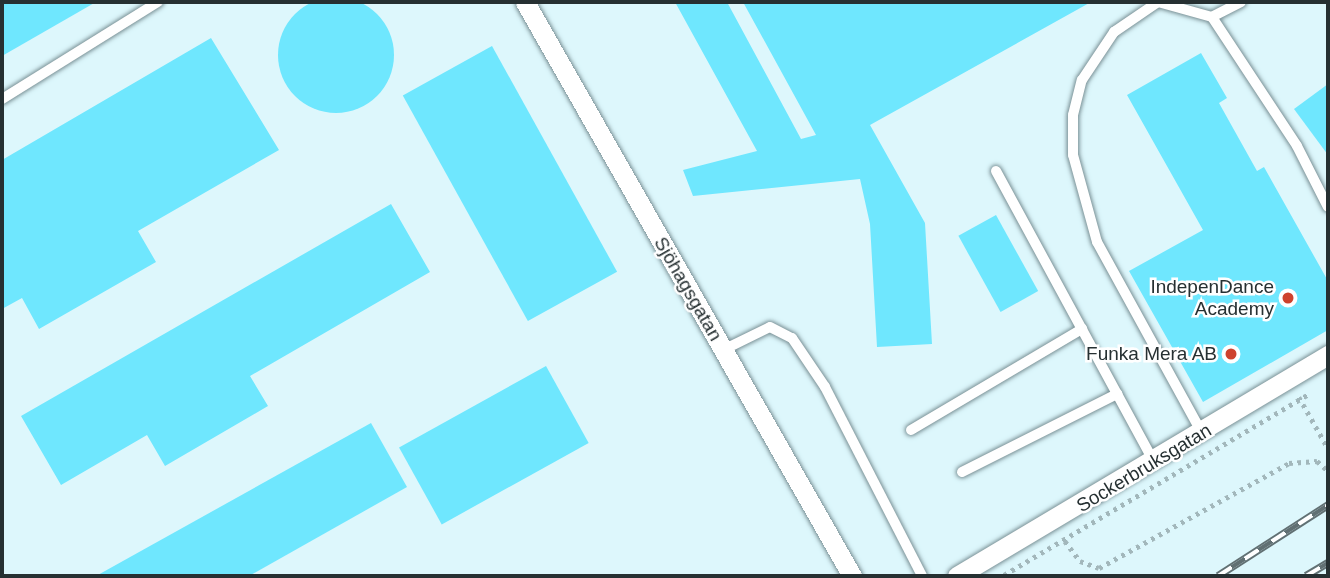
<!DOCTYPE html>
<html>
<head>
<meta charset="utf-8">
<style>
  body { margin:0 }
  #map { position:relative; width:1330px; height:578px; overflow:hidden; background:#ddf7fc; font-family:Arial,sans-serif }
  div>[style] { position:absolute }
  .building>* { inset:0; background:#6fe7fe; transform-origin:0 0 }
  .round { border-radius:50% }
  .path>* { height:4.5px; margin-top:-2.25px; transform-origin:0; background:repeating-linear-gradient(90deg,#a2b7bb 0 3.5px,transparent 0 8.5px) }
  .roads { filter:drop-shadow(0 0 2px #7a9196) drop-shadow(0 0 2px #7a9196) }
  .lane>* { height:10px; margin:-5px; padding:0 5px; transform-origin:5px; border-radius:5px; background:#fff }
  .street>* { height:19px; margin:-9.5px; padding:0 9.5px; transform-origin:9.5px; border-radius:9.5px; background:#fff }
  .rail>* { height:8px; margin-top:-4px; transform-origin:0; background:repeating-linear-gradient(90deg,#fff 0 16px,#617073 0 32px); box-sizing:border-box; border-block:2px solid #617073 }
  .dots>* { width:19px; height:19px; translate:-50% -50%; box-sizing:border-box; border:4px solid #fff; border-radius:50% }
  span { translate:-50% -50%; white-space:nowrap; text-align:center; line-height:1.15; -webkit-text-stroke:5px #fff; paint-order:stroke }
  .poi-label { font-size:19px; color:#263032 }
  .right { translate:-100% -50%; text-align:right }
  .street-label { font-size:19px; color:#263032 }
  .frame { position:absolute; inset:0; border:4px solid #263032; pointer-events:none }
</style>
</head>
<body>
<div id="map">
  <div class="building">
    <div class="round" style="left:278px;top:-3px;width:116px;height:116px"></div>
    <div style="clip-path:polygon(2px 2px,96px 2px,2px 56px)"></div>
    <div style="clip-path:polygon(675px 2px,727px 2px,801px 139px,816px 135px,743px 2px,1091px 2px,870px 125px,925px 223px,932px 344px,877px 347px,870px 224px,860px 179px,693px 196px,683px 170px,757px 151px)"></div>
    <div style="clip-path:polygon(211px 38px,279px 150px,138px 231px,156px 262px,39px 329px,22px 298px,2px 309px,2px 160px)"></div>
    <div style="left:492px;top:46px;width:258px;height:102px;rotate:61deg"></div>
    <div style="clip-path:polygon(1201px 53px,1227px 98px,1219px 103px,1257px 171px,1264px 167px,1328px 281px,1328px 330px,1203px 402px,1129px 271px,1203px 230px,1127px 95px)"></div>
    <div style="clip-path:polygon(1328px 84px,1328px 155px,1294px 109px)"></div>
    <div style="clip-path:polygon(391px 204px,430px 272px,250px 376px,268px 406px,165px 466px,147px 435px,61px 485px,21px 416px)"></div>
    <div style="left:996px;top:215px;width:87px;height:43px;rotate:61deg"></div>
    <div style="left:546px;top:366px;width:88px;height:168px;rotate:61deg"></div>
    <div style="clip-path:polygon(371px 423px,407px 487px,249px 576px,96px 576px)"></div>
  </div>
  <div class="path">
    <div style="left:1299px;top:397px;width:59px;rotate:60.4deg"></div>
    <div style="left:1065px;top:541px;width:25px;rotate:53deg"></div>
    <div style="left:1080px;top:561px;width:20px;rotate:20deg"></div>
    <div style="left:1099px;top:568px;width:217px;rotate:-28.9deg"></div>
    <div style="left:1289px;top:463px;width:28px;rotate:-4deg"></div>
    <div style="left:1317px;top:461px;width:15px;rotate:42deg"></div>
    <div style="left:1004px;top:575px;width:356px;rotate:-30.7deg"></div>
  </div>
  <div class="roads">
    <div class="lane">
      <div style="left:1241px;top:2px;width:33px;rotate:153deg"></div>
      <div style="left:1212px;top:17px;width:154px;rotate:56.6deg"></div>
      <div style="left:1297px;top:146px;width:68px;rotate:63.1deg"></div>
      <div style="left:2px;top:99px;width:184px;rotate:-31.9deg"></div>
      <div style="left:996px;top:171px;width:331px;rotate:61.5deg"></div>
      <div style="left:723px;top:350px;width:52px;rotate:-26.1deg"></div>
      <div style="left:770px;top:327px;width:25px;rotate:27deg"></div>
      <div style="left:792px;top:338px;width:59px;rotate:56deg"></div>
      <div style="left:825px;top:387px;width:212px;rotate:62.8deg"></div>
      <div style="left:911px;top:430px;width:199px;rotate:-30.6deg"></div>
      <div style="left:1202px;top:433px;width:218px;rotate:-118.8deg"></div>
      <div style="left:1097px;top:242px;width:90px;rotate:-105.4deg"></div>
      <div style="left:1073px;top:155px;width:40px;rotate:-90deg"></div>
      <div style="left:1073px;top:115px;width:36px;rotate:-76deg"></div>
      <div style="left:1082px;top:80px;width:58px;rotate:-56.3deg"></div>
      <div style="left:1114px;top:32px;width:53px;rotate:-34.3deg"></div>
      <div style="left:1158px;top:2px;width:56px;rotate:15.5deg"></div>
      <div style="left:962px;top:472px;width:174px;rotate:-26.7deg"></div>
    </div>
    <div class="street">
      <div style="left:525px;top:2px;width:661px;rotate:60.33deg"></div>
      <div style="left:957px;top:576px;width:432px;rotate:-30.8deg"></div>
    </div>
  </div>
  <div class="rail">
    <div style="left:1218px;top:576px;width:131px;rotate:-32.8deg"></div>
    <div style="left:1306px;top:576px;width:26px;rotate:-31deg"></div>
  </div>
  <div class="dots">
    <div style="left:1288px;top:298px;background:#ce422d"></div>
    <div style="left:1231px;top:354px;background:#ce422d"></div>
  </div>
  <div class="poi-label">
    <span class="right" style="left:1274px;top:298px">IndepenDance<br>Academy</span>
    <span class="right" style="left:1217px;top:354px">Funka Mera AB</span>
  </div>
  <div class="street-label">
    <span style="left:688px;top:289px;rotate:60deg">Sjöhagsgatan</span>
    <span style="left:1144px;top:468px;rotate:-31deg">Sockerbruksgatan</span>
  </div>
  <div class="frame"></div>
</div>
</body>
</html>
